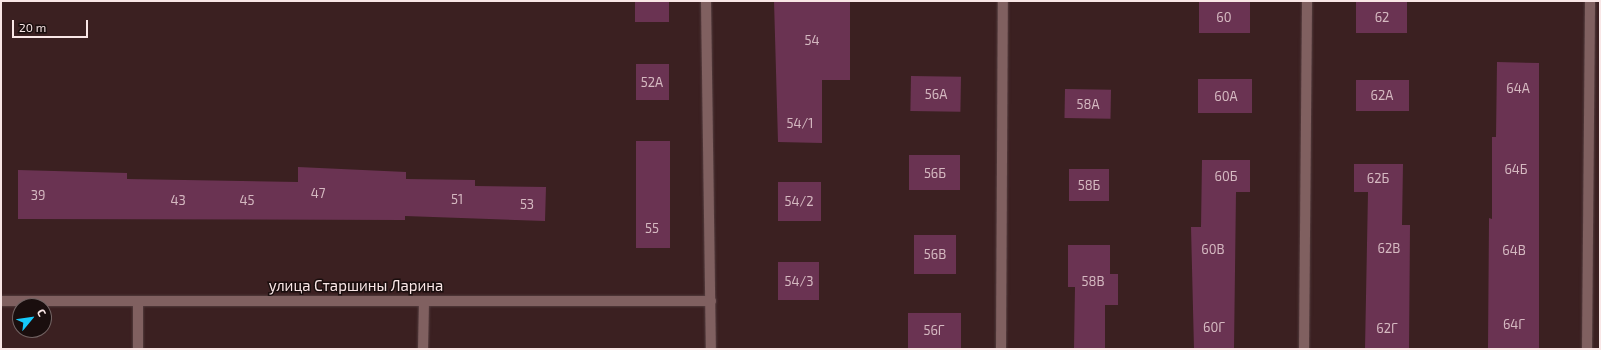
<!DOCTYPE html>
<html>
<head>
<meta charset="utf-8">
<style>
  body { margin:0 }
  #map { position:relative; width:1601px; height:350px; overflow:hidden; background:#3b2021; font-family:"Exo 2",sans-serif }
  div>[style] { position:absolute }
  .building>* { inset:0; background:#6a3352; transform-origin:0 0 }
  .roads { filter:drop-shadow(0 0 1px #553e40) drop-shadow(0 0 1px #553e40) }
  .minor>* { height:10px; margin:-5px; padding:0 5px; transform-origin:5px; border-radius:5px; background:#806060 }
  span { translate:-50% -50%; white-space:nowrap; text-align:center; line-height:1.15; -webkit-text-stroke:3px #1a0e0e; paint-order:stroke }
  .number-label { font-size:13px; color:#d5b9c1 }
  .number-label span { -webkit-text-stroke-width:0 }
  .street-label { font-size:15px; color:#f9e6e6 }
  .frame { position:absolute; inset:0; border:2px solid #f9e6e6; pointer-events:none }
  .north { position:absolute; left:12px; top:298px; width:40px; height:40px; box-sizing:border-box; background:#1a0e0e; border:1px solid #736464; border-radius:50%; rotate:61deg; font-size:11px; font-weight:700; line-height:16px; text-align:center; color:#f9e6e6 }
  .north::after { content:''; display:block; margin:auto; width:14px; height:18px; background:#15cafb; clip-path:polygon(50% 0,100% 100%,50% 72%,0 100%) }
  .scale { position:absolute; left:12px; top:20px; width:76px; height:18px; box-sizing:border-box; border:2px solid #f9e6e6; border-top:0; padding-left:5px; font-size:12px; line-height:14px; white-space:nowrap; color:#f9e6e6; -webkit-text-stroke:3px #1a0e0e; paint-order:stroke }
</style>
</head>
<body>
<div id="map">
  <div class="building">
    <div style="left:635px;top:1px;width:34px;height:21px"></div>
    <div style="clip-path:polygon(774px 1px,850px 1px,850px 80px,822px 80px,822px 143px,778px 142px)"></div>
    <div style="left:1199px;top:1px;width:51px;height:32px"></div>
    <div style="left:1356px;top:1px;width:51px;height:32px"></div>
    <div style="clip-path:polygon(1497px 62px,1539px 63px,1539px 349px,1488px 349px,1489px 218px,1492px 219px,1492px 137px,1496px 137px)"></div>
    <div style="left:636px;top:64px;width:33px;height:36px"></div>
    <div style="left:911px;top:76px;width:50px;height:35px;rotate:1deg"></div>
    <div style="left:1198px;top:79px;width:54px;height:34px"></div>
    <div style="left:1356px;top:80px;width:53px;height:31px"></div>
    <div style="left:1065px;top:89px;width:46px;height:29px;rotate:1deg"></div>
    <div style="left:636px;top:141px;width:34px;height:107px"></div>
    <div style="left:909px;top:155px;width:51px;height:35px"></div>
    <div style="clip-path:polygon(1202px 160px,1250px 160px,1250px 192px,1236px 192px,1234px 349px,1194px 349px,1191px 227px,1201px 227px)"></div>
    <div style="clip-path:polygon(1354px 164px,1403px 164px,1402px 225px,1410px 225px,1409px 349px,1365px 349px,1368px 192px,1354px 192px)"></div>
    <div style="clip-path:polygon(298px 167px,406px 172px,406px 179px,475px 180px,475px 186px,546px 187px,545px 221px,405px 216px,405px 220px,18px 219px,18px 170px,127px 173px,127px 179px,298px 182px)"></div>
    <div style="left:1069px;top:169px;width:40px;height:32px"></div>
    <div style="left:778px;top:182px;width:43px;height:39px"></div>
    <div style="left:914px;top:235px;width:42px;height:39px"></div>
    <div style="clip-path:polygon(1068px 245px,1110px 245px,1110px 274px,1118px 274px,1118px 305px,1105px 305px,1105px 349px,1074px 349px,1075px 287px,1068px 287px)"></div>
    <div style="left:778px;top:262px;width:41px;height:38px"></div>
    <div style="left:908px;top:313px;width:53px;height:35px"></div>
  </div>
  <div class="roads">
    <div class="minor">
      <div style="left:706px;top:1px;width:348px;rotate:89.2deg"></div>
      <div style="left:1px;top:301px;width:710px"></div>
      <div style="left:138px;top:349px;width:48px;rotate:-90deg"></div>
      <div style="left:423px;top:349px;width:48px;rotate:-88.8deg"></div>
      <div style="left:1001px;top:349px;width:348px;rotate:-89.7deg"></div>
      <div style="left:1304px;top:349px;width:348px;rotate:-89.5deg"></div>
      <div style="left:1587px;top:349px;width:348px;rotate:-89.5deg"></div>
    </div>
  </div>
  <div class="number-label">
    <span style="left:1224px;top:17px">60</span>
    <span style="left:1382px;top:17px">62</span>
    <span style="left:812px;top:40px">54</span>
    <span style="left:652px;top:82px">52А</span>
    <span style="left:1518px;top:88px">64А</span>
    <span style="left:936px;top:94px">56А</span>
    <span style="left:1382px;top:95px">62А</span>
    <span style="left:1226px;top:96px">60А</span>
    <span style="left:1088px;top:104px">58А</span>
    <span style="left:800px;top:123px">54/1</span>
    <span style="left:1516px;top:169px">64Б</span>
    <span style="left:935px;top:173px">56Б</span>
    <span style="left:1226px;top:176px">60Б</span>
    <span style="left:1378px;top:178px">62Б</span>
    <span style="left:1089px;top:185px">58Б</span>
    <span style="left:318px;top:193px">47</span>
    <span style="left:38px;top:195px">39</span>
    <span style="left:457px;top:199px">51</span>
    <span style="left:178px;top:200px">43</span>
    <span style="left:247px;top:200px">45</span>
    <span style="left:799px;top:201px">54/2</span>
    <span style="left:527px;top:204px">53</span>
    <span style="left:652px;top:228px">55</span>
    <span style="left:1389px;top:248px">62В</span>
    <span style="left:1213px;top:249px">60В</span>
    <span style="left:1514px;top:250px">64В</span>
    <span style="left:935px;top:254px">56В</span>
    <span style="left:799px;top:281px">54/3</span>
    <span style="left:1093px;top:281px">58В</span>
    <span style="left:1514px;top:324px">64Г</span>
    <span style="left:1214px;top:327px">60Г</span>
    <span style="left:1387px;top:328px">62Г</span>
    <span style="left:934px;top:330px">56Г</span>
  </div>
  <div class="street-label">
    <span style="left:356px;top:286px">улица Старшины Ларина</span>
  </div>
  <div class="frame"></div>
  <div class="north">С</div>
  <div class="scale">20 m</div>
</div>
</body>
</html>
